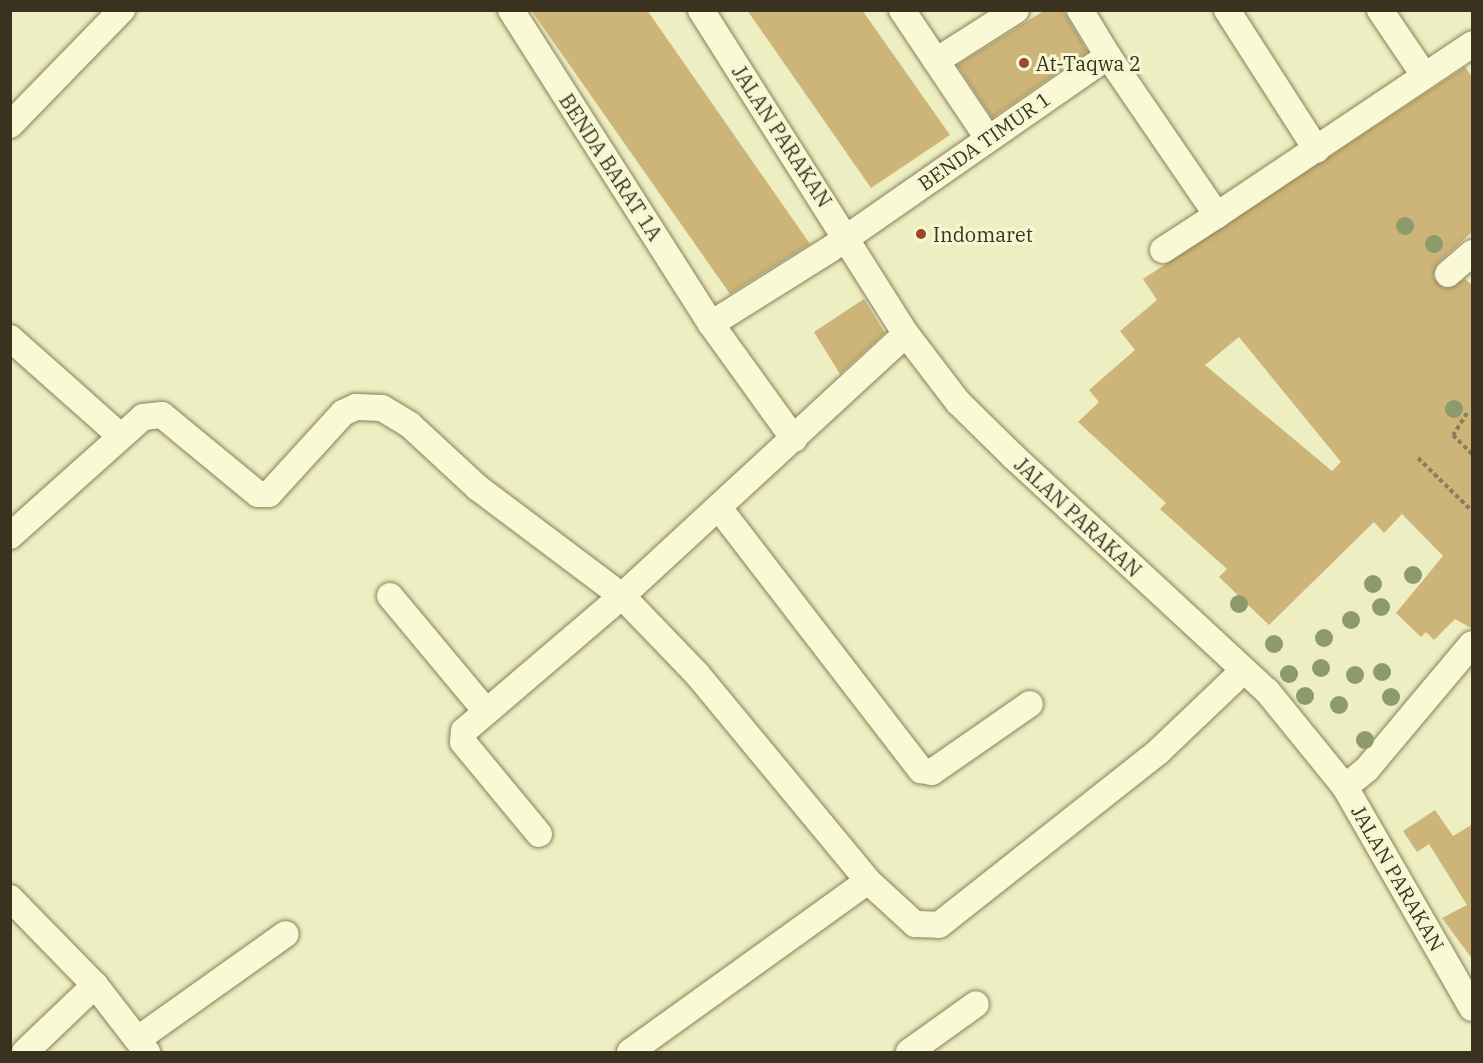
<!DOCTYPE html>
<html>
<head>
<meta charset="utf-8">
<style>
  body { margin:0 }
  #map { position:relative; width:1483px; height:1063px; overflow:hidden; background:#eeeec3; font-family:"IBM Plex Serif",serif }
  div>[style] { position:absolute }
  .building>* { inset:0; background:#cdb478 }
  .path>* { height:4px; margin-top:-2px; transform-origin:0; background:repeating-linear-gradient(90deg,#898059 0 4.5px,transparent 0 7.5px) }
  .roads { filter:drop-shadow(0 0 2px #898059) drop-shadow(0 0 2px #898059) }
  .minor>* { height:26px; margin:-13px; padding:0 13px; transform-origin:13px; border-radius:13px; background:#f9f9d6 }
  .trees>* { width:18px; height:18px; margin:-9px; border-radius:50%; background:#8c9a6c }
  .dots>* { width:16px; height:16px; translate:-50% -50%; box-sizing:border-box; border:3px solid #f6f6d2; border-radius:50% }
  span { translate:-50% -50%; white-space:nowrap; text-align:center; line-height:1.15; -webkit-text-stroke:6px #f6f6d2; paint-order:stroke }
  .poi-label { font-size:20px; color:#38321e }
  .left { translate:0 -50%; text-align:left }
  .street-label { font-size:20px; color:#38321e }
  .frame { position:absolute; inset:0; border:12px solid #38321e; pointer-events:none }
</style>
</head>
<body>
<div id="map">
  <div class="building">
    <div style="clip-path:polygon(531px 10px,647px 10px,810px 244px,730px 294px)"></div>
    <div style="clip-path:polygon(747px 10px,862px 10px,950px 135px,871px 188px)"></div>
    <div style="clip-path:polygon(1045px 10px,1063px 10px,1088px 52px,992px 118px,957px 65px)"></div>
    <div style="clip-path:polygon(evenodd,1465px 67px,1473px 78px,1473px 231px,1438px 263px,1433px 276px,1444px 288px,1465px 279px,1473px 286px,1473px 629px,1455px 619px,1434px 640px,1426px 632px,1421px 637px,1396px 613px,1443px 556px,1402px 514px,1384px 533px,1374px 522px,1269px 625px,1219px 577px,1227px 569px,1160px 509px,1166px 503px,1078px 422px,1099px 402px,1089px 390px,1135px 350px,1120px 331px,1157px 300px,1143px 279px,1465px 67px,1239px 337px,1341px 462px,1332px 471px,1205px 365px,1239px 337px)"></div>
    <div style="clip-path:polygon(864px 299px,885px 333px,840px 374px,814px 332px)"></div>
    <div style="clip-path:polygon(1435px 810px,1453px 836px,1473px 824px,1473px 960px,1442px 918px,1467px 905px,1429px 844px,1417px 852px,1403px 831px)"></div>
  </div>
  <div class="path">
    <div style="left:1467px;top:413px;width:26px;rotate:122deg"></div>
    <div style="left:1453px;top:435px;width:27px;rotate:45deg"></div>
    <div style="left:1418px;top:458px;width:76px;rotate:44.5deg"></div>
  </div>
  <div class="roads">
    <div class="minor">
      <div style="left:511px;top:10px;width:372px;rotate:57.5deg"></div>
      <div style="left:711px;top:324px;width:142px;rotate:54.2deg"></div>
      <div style="left:701px;top:10px;width:383px;rotate:57.7deg"></div>
      <div style="left:906px;top:334px;width:86px;rotate:52.6deg"></div>
      <div style="left:958px;top:402px;width:77px;rotate:44.5deg"></div>
      <div style="left:1013px;top:456px;width:346px;rotate:42.8deg"></div>
      <div style="left:1267px;top:691px;width:124px;rotate:50.9deg"></div>
      <div style="left:1345px;top:787px;width:255px;rotate:60.1deg"></div>
      <div style="left:902px;top:10px;width:153px;rotate:56.2deg"></div>
      <div style="left:1227px;top:10px;width:166px;rotate:57.3deg"></div>
      <div style="left:1380px;top:10px;width:78px;rotate:55.9deg"></div>
      <div style="left:1108px;top:56px;width:193px;rotate:55.6deg"></div>
      <div style="left:1217px;top:215px;width:307px;rotate:-33.8deg"></div>
      <div style="left:936px;top:61px;width:95px;rotate:-32.5deg"></div>
      <div style="left:10px;top:125px;width:161px;rotate:-45.8deg"></div>
      <div style="left:1163px;top:250px;width:64px;rotate:-32.9deg"></div>
      <div style="left:1448px;top:274px;width:32px;rotate:-41deg"></div>
      <div style="left:711px;top:324px;width:139px;rotate:-32.1deg"></div>
      <div style="left:829px;top:250px;width:340px;rotate:-34.8deg"></div>
      <div style="left:1108px;top:56px;width:54px;rotate:-121.3deg"></div>
      <div style="left:10px;top:338px;width:144px;rotate:41.6deg"></div>
      <div style="left:719px;top:508px;width:331px;rotate:52.4deg"></div>
      <div style="left:921px;top:770px;width:11px;rotate:10deg"></div>
      <div style="left:932px;top:772px;width:119px;rotate:-34.8deg"></div>
      <div style="left:10px;top:536px;width:178px;rotate:-41.8deg"></div>
      <div style="left:143px;top:417px;width:19px;rotate:-6deg"></div>
      <div style="left:162px;top:415px;width:124px;rotate:39.5deg"></div>
      <div style="left:258px;top:494px;width:11px"></div>
      <div style="left:269px;top:494px;width:110px;rotate:-47.6deg"></div>
      <div style="left:343px;top:413px;width:14px;rotate:-25deg"></div>
      <div style="left:356px;top:407px;width:26px;rotate:2deg"></div>
      <div style="left:382px;top:408px;width:33px;rotate:31deg"></div>
      <div style="left:410px;top:425px;width:93px;rotate:42.8deg"></div>
      <div style="left:478px;top:488px;width:180px;rotate:36.9deg"></div>
      <div style="left:622px;top:596px;width:108px;rotate:46.1deg"></div>
      <div style="left:697px;top:674px;width:268px;rotate:50.4deg"></div>
      <div style="left:390px;top:596px;width:148px;rotate:50.2deg"></div>
      <div style="left:1345px;top:787px;width:28px;rotate:-39deg"></div>
      <div style="left:1367px;top:769px;width:163px;rotate:-50deg"></div>
      <div style="left:539px;top:834px;width:119px;rotate:-129.6deg"></div>
      <div style="left:463px;top:742px;width:11px;rotate:-85deg"></div>
      <div style="left:464px;top:731px;width:208px;rotate:-40.5deg"></div>
      <div style="left:622px;top:596px;width:386px;rotate:-42.7deg"></div>
      <div style="left:10px;top:898px;width:122px;rotate:45.7deg"></div>
      <div style="left:95px;top:985px;width:85px;rotate:52.2deg"></div>
      <div style="left:138px;top:1039px;width:181px;rotate:-35.4deg"></div>
      <div style="left:25px;top:1052px;width:97px;rotate:-43.7deg"></div>
      <div style="left:630px;top:1052px;width:293px;rotate:-35.7deg"></div>
      <div style="left:868px;top:881px;width:64px;rotate:42.5deg"></div>
      <div style="left:915px;top:924px;width:24px;rotate:2deg"></div>
      <div style="left:939px;top:925px;width:280px;rotate:-38.3deg"></div>
      <div style="left:1159px;top:751px;width:116px;rotate:-43.6deg"></div>
      <div style="left:909px;top:1052px;width:82px;rotate:-35.6deg"></div>
    </div>
  </div>
  <div class="trees">
    <div style="left:1405px;top:226px"></div>
    <div style="left:1434px;top:244px"></div>
    <div style="left:1454px;top:409px"></div>
    <div style="left:1413px;top:575px"></div>
    <div style="left:1373px;top:584px"></div>
    <div style="left:1239px;top:604px"></div>
    <div style="left:1381px;top:607px"></div>
    <div style="left:1351px;top:620px"></div>
    <div style="left:1324px;top:638px"></div>
    <div style="left:1274px;top:644px"></div>
    <div style="left:1321px;top:668px"></div>
    <div style="left:1382px;top:672px"></div>
    <div style="left:1289px;top:674px"></div>
    <div style="left:1355px;top:675px"></div>
    <div style="left:1305px;top:696px"></div>
    <div style="left:1391px;top:697px"></div>
    <div style="left:1339px;top:705px"></div>
    <div style="left:1365px;top:740px"></div>
  </div>
  <div class="dots">
    <div style="left:1024px;top:63px;background:#984829"></div>
    <div style="left:921px;top:234px;background:#984829"></div>
  </div>
  <div class="poi-label">
    <span class="left" style="left:1036px;top:63px">At-Taqwa 2</span>
    <span class="left" style="left:933px;top:234px">Indomaret</span>
  </div>
  <div class="street-label">
    <span style="left:782px;top:136px;rotate:57deg">JALAN PARAKAN</span>
    <span style="left:984px;top:141px;rotate:-35deg">BENDA TIMUR 1</span>
    <span style="left:611px;top:167px;rotate:57deg">BENDA BARAT 1A</span>
    <span style="left:1078px;top:517px;rotate:43deg">JALAN PARAKAN</span>
    <span style="left:1398px;top:878px;rotate:60deg">JALAN PARAKAN</span>
  </div>
  <div class="frame"></div>
</div>
</body>
</html>
